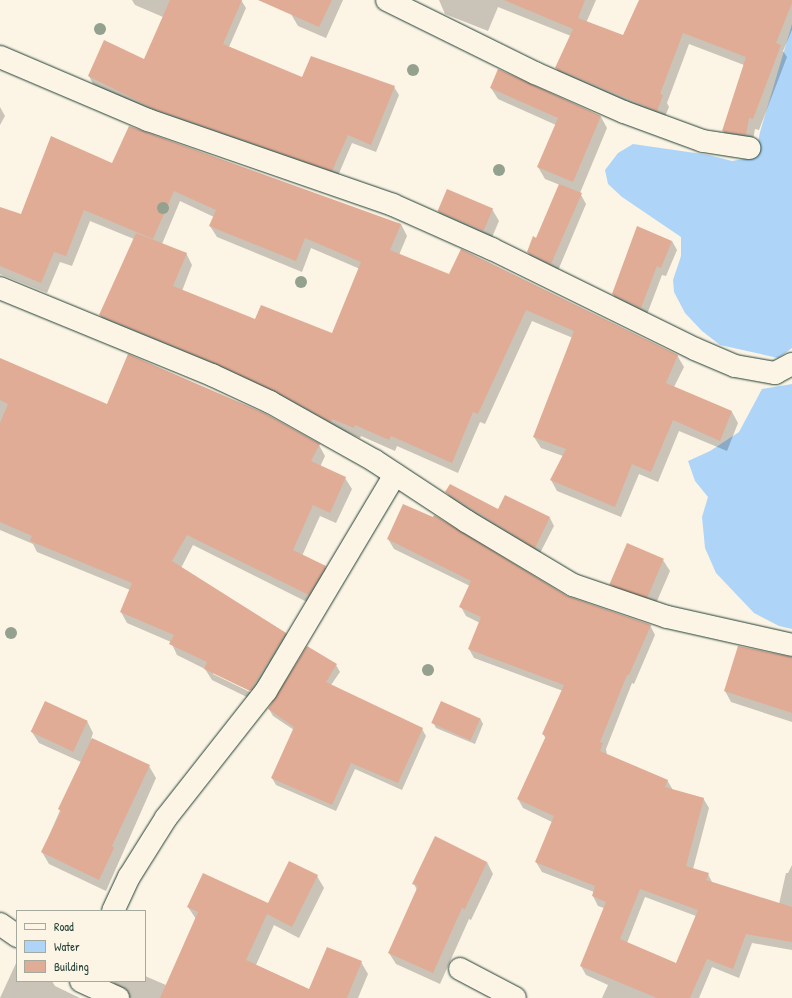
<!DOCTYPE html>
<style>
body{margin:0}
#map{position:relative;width:792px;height:998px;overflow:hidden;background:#fcf5e5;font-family:"Patrick Hand",sans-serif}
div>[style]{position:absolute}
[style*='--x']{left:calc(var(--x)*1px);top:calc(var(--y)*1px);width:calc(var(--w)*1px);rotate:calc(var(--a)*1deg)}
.water>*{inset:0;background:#aed5f8}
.shadow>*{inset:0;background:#0003}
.building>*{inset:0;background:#e1ac95;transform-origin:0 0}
.roads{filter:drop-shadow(0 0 1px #1f3d34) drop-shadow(0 0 1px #1f3d34)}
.street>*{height:22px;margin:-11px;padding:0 11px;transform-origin:11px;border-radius:11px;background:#fcf5e5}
.trees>*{width:12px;height:12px;margin:-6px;border-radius:50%;background:#94a18f}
span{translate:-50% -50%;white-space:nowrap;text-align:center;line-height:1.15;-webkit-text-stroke:3px #fcf5e5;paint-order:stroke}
.legend{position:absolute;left:16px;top:910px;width:130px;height:72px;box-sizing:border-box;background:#fcf5e5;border:1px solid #a4ab9e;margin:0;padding:5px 7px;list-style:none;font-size:12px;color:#1f3d34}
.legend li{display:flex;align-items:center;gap:8px;height:20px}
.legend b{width:20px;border:1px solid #a4ab9e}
</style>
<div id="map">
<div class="water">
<i style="clip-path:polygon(792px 24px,792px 348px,778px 358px,720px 345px,702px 331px,685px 313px,674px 292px,673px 280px,681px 256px,681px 237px,622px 197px,608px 184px,605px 170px,618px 153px,633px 144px,709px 155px,732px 161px,755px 157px,760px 132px)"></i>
<i style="clip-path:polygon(792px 384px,792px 629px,779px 626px,754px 613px,716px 573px,705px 548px,702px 517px,708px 497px,695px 481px,688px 461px,710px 451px,739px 432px,762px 389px)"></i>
</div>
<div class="shadow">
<i style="clip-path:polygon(132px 0,241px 0,246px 8px,229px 47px,303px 79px,394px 87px,399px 95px,376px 152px,352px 143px,337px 178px,158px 116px,93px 84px,89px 76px,145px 61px,163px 17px,135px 5px)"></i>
<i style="clip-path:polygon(297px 0,343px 0,326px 38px,298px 26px,291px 14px)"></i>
<i style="clip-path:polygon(439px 0,596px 0,586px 23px,623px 37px,648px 0,792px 0,792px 30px,783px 51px,787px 57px,759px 130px,755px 129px,752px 146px,729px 142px,723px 131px,744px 65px,689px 44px,667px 103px,669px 107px,663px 121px,563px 79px,556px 68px,571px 36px,498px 7px,488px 31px,445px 14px)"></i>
<i style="clip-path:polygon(491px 88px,601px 117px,607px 128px,580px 193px,586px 204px,557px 273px,533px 262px,528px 252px,537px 239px,560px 185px,545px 179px,538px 167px,556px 125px,498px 99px)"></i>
<i style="clip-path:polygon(0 107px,5px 116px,0 125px)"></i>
<i style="clip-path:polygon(evenodd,113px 165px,401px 224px,407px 236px,399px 255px,450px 276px,461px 250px,486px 261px,677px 355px,684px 367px,674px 387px,732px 412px,738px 423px,727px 451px,679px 431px,658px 482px,639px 474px,621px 517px,557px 491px,551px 480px,563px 456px,541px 448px,534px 437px,573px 338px,532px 321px,485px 424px,480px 422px,458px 473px,397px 446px,395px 451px,361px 436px,360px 438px,107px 326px,100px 315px,134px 239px,90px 221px,72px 266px,60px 262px,47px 293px,0 274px,0 208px,22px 215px,113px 165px,180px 201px,214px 217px,210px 226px,217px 237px,302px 272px,311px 248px,360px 269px,333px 335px,256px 320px,182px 291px,192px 265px,186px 253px,162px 244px,180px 201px)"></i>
<i style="clip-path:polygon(492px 209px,499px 221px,490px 242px,445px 222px,438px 211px)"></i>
<i style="clip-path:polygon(672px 241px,677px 250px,666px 276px,662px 275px,646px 317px,618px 303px,613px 294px)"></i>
<i style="clip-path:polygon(evenodd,0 359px,107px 405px,319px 445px,325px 456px,320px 467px,345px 478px,352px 489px,336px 523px,320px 516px,302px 556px,325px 567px,332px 578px,315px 606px,193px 545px,181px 568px,286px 633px,292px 645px,257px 702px,212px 680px,205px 669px,177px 655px,171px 642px,127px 623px,121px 612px,130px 590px,37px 552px,33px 544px,0 530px,0 359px,213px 672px,255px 692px,254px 694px,213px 674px,213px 672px)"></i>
<i style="clip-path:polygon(447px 492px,499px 511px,505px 496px,550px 518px,554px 526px,539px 555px,451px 500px)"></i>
<i style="clip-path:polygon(evenodd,388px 539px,650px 625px,655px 635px,634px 684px,632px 683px,606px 749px,607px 755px,667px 780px,673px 790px,703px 798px,709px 808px,693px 869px,708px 874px,713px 884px,779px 904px,786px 873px,788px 873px,792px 865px,792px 950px,752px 943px,739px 978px,712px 967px,699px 998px,602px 998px,608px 985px,586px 975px,581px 966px,604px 908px,598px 906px,593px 896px,594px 892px,542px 872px,536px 862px,552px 822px,523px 808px,518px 799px,546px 739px,543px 734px,563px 691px,474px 658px,469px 649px,480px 623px,466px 616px,461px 607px,470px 586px,394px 549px,388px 539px,645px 897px,696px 916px,677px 965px,627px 943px,645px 897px)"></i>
<i style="clip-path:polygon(663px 560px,670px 571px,654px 608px,618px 596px,612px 584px)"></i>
<i style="clip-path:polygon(792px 658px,792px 722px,731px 702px,725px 691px)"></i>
<i style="clip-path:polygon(336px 665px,340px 672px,331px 685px,422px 729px,426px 736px,402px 790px,355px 769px,336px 811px,276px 785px,272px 778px,294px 730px,273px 716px,269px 709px)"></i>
<i style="clip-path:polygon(480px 718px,483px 724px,475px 744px,436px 728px,433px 722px)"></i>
<i style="clip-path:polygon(87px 721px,93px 733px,91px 739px,149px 766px,156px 778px,106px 891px,49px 864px,42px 852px,81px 762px,39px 743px,32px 732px)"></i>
<i style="clip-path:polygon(487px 862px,493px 874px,471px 920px,469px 919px,440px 984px,396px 964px,389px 953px,417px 890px,414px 884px)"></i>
<i style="clip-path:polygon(317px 876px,324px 888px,299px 938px,274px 925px,256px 965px,310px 990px,361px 962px,368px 974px,358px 998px,128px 998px,120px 993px,113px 981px,145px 981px,145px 976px,166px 985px,196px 919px,188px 907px,268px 905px)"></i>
<i style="clip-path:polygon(17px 961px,17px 981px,52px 981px,55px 986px,80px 998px,0 998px)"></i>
</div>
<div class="building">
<i style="clip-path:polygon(170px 0,242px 0,223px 44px,302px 77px,311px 56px,395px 86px,371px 145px,348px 135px,332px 171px,152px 108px,88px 76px,104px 40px,144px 59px)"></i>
<i style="clip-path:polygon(258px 0,332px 0,319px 27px)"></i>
<i style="clip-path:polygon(504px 0,585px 0,578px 18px,623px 35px,639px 0,792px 0,792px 3px,776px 43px,781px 45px,753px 119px,749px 118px,746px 135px,722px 131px,746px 57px,683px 33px,660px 94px,663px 95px,657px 111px,555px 68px,573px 29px)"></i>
<i style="clip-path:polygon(498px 69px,601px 116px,573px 182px,537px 167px,558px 118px,490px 88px)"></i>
<i style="clip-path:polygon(129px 126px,401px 224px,390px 250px,449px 274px,461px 249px,678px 355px,666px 383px,732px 411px,720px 441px,673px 420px,651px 472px,632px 464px,615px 507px,550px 480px,566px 449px,533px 437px,574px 331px,526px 310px,478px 414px,473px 412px,452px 463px,391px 436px,389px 440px,355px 425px,354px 428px,332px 419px,331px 422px,275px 391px,217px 364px,99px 315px,136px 233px,187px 253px,173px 286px,255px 319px,261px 305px,332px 333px,361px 262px,305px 238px,296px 261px,209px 226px,216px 210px,174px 191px,153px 239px,84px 210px,66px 256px,54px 252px,41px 283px,0 266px,0 207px,21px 214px,51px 136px,112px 163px)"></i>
<i style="clip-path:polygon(559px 184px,582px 193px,551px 264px,527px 252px,533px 236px,536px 238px)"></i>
<i style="left:447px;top:189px;width:50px;height:24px;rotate:23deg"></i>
<i style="clip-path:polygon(637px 226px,672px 241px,661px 268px,657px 266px,641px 308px,612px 294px)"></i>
<i style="clip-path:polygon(128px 354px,264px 413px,320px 444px,311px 461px,346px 477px,330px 513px,313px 505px,293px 550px,326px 566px,309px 595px,187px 535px,172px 561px,286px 633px,250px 691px,204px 669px,207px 662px,169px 644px,174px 635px,120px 612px,132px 583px,30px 541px,32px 536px,0 522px,0 423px,8px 404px,0 400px,0 358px,107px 404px)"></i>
<i style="clip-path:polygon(450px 484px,498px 509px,505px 495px,550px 517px,535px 548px,445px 492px)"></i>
<i style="clip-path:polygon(evenodd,403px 504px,433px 517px,434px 515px,567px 596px,651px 625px,629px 675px,627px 675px,600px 742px,603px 743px,600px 751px,668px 780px,665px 787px,704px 798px,686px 866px,709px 873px,706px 880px,792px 907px,792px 942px,746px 934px,733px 969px,707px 959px,690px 998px,657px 998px,580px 966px,606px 902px,592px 896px,595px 886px,535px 862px,554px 816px,517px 799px,546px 736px,542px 734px,564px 685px,468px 649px,481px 617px,459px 607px,471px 581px,387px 539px,403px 504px,640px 889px,698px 910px,676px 963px,620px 939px,640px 889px)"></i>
<i style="left:627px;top:543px;width:40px;height:45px;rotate:23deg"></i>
<i style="clip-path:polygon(307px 646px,337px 664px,326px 682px,423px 728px,398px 783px,351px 763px,332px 805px,271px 778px,294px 727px,268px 709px)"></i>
<i style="clip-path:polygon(738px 646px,792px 657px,792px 713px,724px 691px)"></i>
<i style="left:45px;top:701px;width:47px;height:34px;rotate:25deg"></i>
<i style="left:441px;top:701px;width:43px;height:24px;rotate:24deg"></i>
<i style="clip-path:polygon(92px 738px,150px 765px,112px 846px,114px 848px,99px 880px,41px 852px,61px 811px,58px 809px)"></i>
<i style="clip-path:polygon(435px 836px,487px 862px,465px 909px,462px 908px,433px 973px,388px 953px,418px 886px,412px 884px)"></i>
<i style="clip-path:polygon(289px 861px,318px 875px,292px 927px,267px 914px,246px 960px,309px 989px,327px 947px,362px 961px,347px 998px,160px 998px,198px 912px,187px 907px,203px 873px,268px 903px)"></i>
</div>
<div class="roads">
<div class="street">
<i style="--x:387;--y:0;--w:165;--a:26.3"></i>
<i style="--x:535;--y:73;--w:97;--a:23.7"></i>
<i style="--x:624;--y:112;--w:84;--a:20.2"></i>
<i style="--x:703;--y:141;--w:47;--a:8.7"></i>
<i style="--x:0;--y:57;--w:161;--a:23.1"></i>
<i style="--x:148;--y:120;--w:259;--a:19.1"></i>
<i style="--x:393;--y:205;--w:108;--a:24"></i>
<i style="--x:492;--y:249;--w:226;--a:26.2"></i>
<i style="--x:695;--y:349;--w:43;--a:23"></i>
<i style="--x:735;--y:366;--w:41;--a:9.9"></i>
<i style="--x:775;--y:373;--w:19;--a:-28"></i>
<i style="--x:0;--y:288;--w:229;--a:22.3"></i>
<i style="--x:212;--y:375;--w:64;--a:25"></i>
<i style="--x:270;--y:402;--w:120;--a:29.3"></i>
<i style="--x:375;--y:461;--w:109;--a:33.4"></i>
<i style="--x:466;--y:521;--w:125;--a:30.9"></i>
<i style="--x:573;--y:585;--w:99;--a:18.8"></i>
<i style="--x:667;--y:617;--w:128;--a:12.6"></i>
<i style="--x:113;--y:911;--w:38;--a:-65"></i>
<i style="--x:129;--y:877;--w:70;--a:-57.9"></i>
<i style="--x:166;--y:818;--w:162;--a:-51.8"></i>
<i style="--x:266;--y:691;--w:252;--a:-59.2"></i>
<i style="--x:0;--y:924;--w:21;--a:35"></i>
<i style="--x:460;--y:969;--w:62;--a:27.8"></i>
<i style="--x:81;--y:981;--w:41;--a:24.7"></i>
</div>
</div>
<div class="trees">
<i style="left:100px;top:29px"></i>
<i style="left:413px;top:70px"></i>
<i style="left:499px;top:170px"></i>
<i style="left:163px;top:208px"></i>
<i style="left:301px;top:282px"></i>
<i style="left:11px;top:633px"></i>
<i style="left:428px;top:670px"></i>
</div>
<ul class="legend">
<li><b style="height:5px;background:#fcf5e5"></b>Road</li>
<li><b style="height:11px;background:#aed5f8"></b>Water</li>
<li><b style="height:11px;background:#e1ac95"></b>Building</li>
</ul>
</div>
